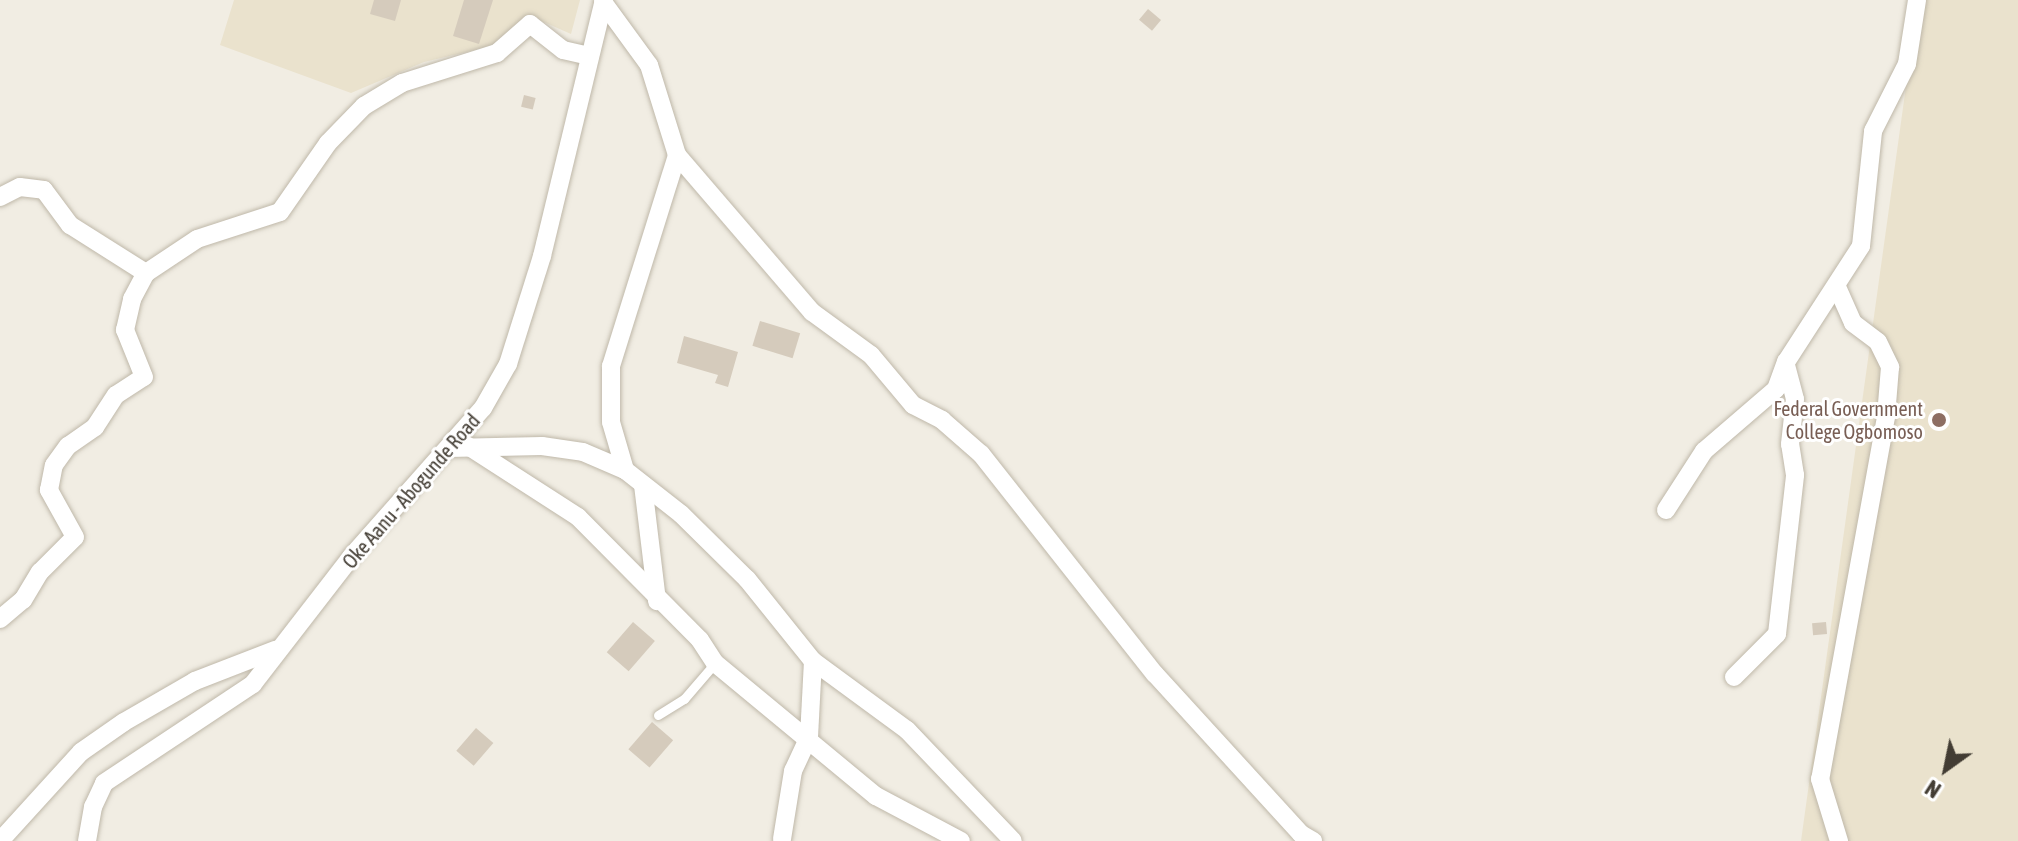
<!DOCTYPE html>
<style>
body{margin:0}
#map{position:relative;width:2018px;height:841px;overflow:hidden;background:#f1ede3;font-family:"Asap Condensed",sans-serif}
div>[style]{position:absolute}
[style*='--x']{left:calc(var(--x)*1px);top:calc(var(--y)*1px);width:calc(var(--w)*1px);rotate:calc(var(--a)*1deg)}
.education>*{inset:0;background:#eae2cd}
.building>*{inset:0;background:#d5cbbc;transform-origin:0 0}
.roads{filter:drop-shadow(0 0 2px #bfb8a9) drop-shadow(0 0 2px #bfb8a9)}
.lane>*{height:9px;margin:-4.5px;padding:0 4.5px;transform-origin:4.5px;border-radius:4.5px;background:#fff}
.street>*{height:18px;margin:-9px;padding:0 9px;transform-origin:9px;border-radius:9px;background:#fff}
.dots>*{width:22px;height:22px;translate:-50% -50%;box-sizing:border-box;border:4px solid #fff;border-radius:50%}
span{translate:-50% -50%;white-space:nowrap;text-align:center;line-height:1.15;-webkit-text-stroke:6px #fff;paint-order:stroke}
.education-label{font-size:20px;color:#785e54}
.right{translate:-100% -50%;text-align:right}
.street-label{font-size:20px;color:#433d34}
.north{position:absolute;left:1906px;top:729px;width:80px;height:80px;-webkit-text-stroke:6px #fff;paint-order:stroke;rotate:213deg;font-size:22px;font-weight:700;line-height:32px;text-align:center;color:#433d34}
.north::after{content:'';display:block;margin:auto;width:28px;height:36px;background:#433d34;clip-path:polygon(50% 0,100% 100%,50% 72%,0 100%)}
</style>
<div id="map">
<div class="education">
<i style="clip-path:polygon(234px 0,580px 0,571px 34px,530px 16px,492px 46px,424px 62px,351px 93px,220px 45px)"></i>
<i style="clip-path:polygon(1918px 0,2018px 0,2018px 841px,1801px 841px)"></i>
</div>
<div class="building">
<i style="clip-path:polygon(374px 0,401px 0,395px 21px,370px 14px)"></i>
<i style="clip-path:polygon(464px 0,493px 0,479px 44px,453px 36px)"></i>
<i style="left:1148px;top:9px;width:17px;height:14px;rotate:40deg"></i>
<i style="left:524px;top:95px;width:12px;height:12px;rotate:14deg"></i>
<i style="left:760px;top:321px;width:42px;height:26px;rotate:17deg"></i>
<i style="clip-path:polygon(684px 336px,738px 352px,728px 387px,715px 383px,718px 375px,677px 363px)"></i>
<i style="left:633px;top:622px;width:29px;height:40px;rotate:41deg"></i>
<i style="left:1826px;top:622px;width:12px;height:14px;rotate:85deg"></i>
<i style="left:652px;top:722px;width:28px;height:36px;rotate:41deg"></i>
<i style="left:476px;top:728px;width:23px;height:30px;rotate:41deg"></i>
</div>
<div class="roads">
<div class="lane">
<i style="--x:658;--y:715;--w:31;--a:-32"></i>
<i style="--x:684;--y:699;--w:48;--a:-49.3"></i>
</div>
<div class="street">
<i style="--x:603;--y:2;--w:78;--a:53.9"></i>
<i style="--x:649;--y:65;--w:94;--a:72.7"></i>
<i style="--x:677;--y:155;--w:207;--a:49.3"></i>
<i style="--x:812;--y:312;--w:73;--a:36.1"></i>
<i style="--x:871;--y:355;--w:65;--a:50"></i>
<i style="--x:913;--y:405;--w:33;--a:27"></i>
<i style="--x:942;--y:420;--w:52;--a:41.1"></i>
<i style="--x:981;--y:454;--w:280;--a:51.7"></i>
<i style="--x:1155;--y:674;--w:217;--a:47.6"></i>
<i style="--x:1301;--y:834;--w:14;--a:30"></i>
<i style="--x:0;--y:197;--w:22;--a:-27"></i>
<i style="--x:20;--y:187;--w:24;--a:7"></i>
<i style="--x:44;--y:190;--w:44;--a:53.4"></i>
<i style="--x:70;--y:225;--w:90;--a:32.3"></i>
<i style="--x:146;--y:273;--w:61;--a:-33.7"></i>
<i style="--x:197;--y:239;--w:87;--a:-18"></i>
<i style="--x:280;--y:212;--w:84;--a:-55.2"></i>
<i style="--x:328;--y:143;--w:52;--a:-45.8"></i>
<i style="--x:364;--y:106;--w:44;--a:-31.2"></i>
<i style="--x:402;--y:83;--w:100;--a:-17.5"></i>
<i style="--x:497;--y:53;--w:44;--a:-41.3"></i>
<i style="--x:530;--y:24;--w:42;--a:38.2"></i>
<i style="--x:563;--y:50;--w:27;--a:13"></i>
<i style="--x:1837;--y:287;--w:39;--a:66"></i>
<i style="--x:1853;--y:323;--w:31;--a:37"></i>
<i style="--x:1878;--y:342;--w:28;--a:64"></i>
<i style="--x:1890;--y:367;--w:50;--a:94.6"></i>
<i style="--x:1886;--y:417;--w:368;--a:100.3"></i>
<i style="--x:1820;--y:779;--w:65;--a:73"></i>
<i style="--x:468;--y:446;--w:131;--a:32.8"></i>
<i style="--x:578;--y:517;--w:173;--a:45.2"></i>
<i style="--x:700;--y:640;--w:27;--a:57"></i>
<i style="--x:715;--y:663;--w:209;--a:39.6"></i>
<i style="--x:876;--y:796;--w:96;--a:27.9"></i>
<i style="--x:449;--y:448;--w:93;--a:-1.2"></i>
<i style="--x:542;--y:446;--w:41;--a:8.3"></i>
<i style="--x:583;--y:452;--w:46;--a:23.2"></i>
<i style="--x:625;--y:470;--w:71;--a:38.2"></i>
<i style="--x:681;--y:514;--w:93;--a:44.6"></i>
<i style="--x:747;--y:579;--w:105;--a:51.2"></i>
<i style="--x:813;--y:661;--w:117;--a:36.3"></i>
<i style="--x:907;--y:730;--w:153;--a:46.3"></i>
<i style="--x:625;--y:470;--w:50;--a:-106.3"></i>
<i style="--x:611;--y:422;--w:56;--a:-90"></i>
<i style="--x:611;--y:366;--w:221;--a:-72.6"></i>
<i style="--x:643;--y:485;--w:117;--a:83.1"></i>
<i style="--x:1666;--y:510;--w:70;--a:-57.2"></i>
<i style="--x:1704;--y:451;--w:95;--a:-40.7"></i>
<i style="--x:1776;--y:389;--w:29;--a:-70"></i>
<i style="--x:1786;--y:362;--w:138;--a:-57.1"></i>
<i style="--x:1861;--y:246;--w:116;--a:-84"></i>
<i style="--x:1873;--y:131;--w:75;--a:-63.1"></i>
<i style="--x:1907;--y:64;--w:65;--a:-81.1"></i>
<i style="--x:0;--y:619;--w:30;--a:-40"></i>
<i style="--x:23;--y:600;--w:33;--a:-59"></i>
<i style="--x:40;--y:572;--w:49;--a:-45"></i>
<i style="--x:75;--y:537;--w:54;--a:-119"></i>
<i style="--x:49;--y:490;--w:25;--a:-79"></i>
<i style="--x:54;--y:465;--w:24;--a:-54"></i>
<i style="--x:68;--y:446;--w:33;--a:-35"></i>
<i style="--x:95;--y:427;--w:38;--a:-57"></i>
<i style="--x:116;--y:395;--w:33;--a:-33"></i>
<i style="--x:144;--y:377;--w:51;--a:-112"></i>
<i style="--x:125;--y:330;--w:32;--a:-77"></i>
<i style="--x:132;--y:299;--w:30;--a:-62"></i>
<i style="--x:1734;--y:677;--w:61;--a:-45"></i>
<i style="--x:1777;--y:634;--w:160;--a:-83.5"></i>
<i style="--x:1795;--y:475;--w:31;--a:-99"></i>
<i style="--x:1790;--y:444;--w:45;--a:-83.7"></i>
<i style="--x:1795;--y:399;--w:35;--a:-105"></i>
<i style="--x:782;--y:839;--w:69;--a:-80.8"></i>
<i style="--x:793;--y:771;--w:38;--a:-65"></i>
<i style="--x:809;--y:737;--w:76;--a:-87"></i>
<i style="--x:0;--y:841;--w:120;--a:-47.7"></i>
<i style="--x:81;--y:752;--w:52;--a:-34.9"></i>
<i style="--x:124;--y:722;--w:82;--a:-30"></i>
<i style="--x:195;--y:681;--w:86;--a:-21.2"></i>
<i style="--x:87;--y:841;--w:35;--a:-80"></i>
<i style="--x:93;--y:807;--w:26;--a:-65"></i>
<i style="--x:104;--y:783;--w:179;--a:-33.6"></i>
<i style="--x:253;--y:684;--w:160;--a:-52.3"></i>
<i style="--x:351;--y:557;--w:199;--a:-48.5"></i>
<i style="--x:483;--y:408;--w:51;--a:-60.4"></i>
<i style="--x:508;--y:364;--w:113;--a:-72.5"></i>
<i style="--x:542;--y:256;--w:263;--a:-76.4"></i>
</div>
</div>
<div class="dots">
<i style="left:1939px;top:420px;background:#8d6e63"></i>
</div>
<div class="education-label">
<span class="right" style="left:1923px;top:420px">Federal Government<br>College Ogbomoso</span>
</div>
<div class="street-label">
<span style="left:411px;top:491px;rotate:-49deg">Oke Aanu - Abogunde Road</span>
</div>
<div class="north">N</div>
</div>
